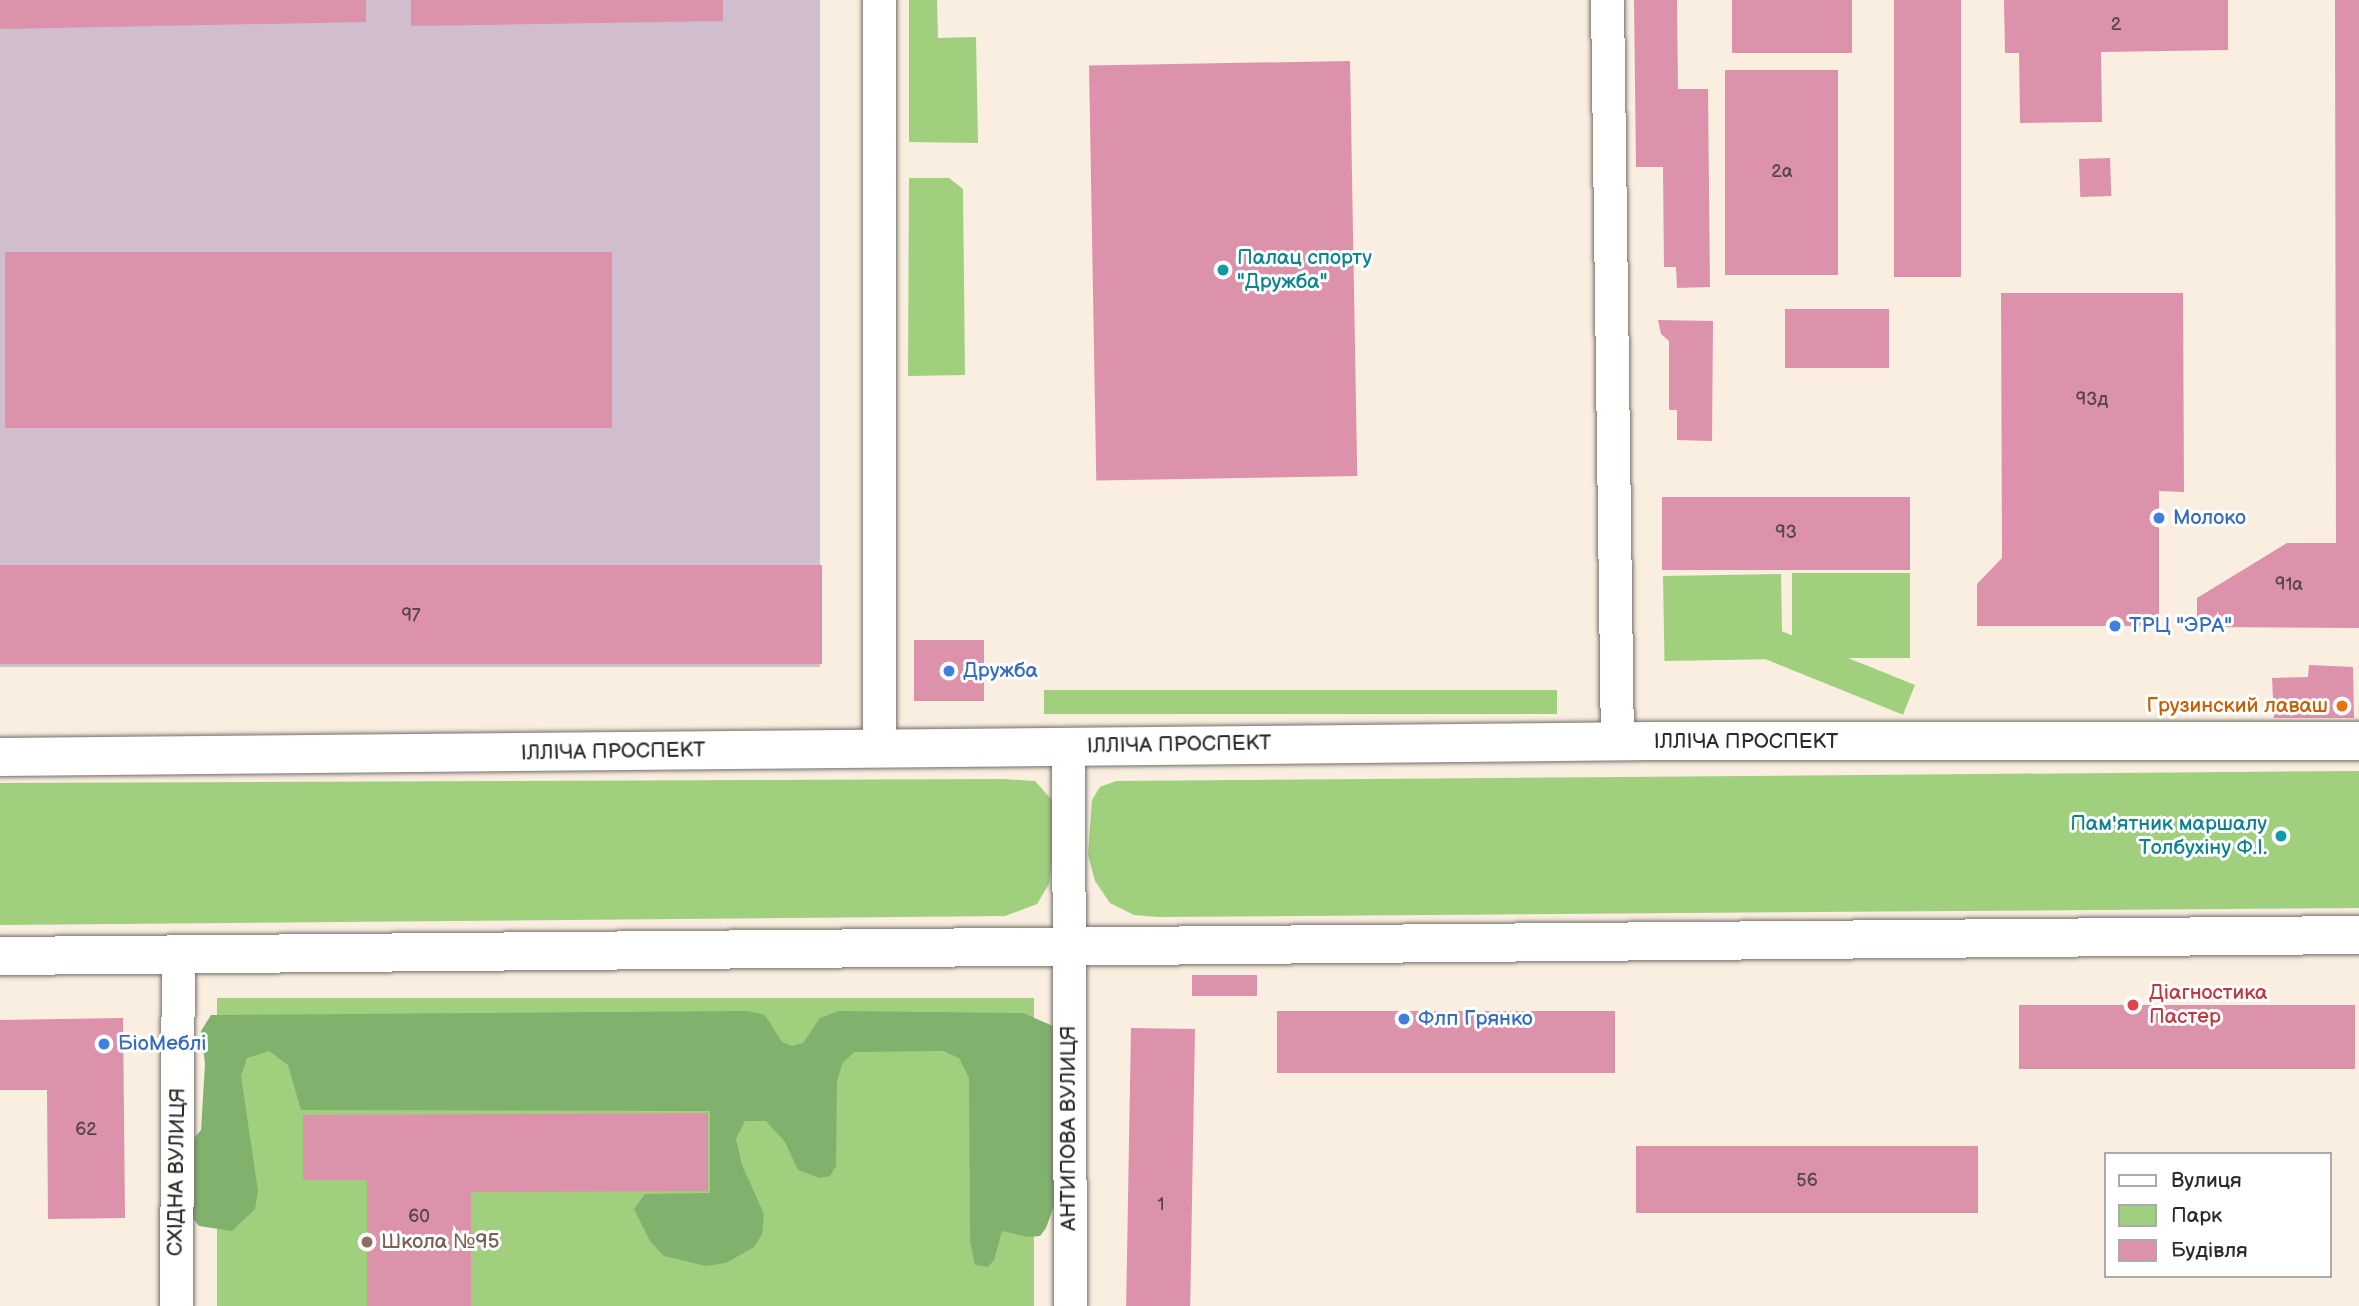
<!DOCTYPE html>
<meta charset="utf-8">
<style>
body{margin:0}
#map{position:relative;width:2359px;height:1306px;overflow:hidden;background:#faeee0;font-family:"Balsamiq Sans",sans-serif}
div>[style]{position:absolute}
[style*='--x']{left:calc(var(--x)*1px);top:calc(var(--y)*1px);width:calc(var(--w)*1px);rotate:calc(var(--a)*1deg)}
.industrial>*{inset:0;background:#d0bdcd;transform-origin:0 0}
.green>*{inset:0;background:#a0cf7e;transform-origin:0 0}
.forest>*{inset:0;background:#80b26d}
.building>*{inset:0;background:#dc92aa;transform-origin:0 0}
.roads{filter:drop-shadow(0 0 2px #736f6a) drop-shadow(0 0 2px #736f6a)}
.minor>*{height:33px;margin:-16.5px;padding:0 16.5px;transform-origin:16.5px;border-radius:16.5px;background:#fff}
.major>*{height:38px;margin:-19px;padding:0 19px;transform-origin:19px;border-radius:19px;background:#fff}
.dots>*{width:19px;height:19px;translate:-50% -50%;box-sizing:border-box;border:4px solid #fff;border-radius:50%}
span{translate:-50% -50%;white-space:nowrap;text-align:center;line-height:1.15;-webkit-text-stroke:6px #fff;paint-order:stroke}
.number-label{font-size:18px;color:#57454b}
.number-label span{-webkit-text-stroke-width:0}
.culture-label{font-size:21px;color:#0d838f}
.left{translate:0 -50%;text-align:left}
.right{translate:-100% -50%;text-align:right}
.shop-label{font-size:21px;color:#366cbe}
.food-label{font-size:21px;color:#c56008}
.street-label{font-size:21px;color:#2b2b2b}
.health-label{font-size:21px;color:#be3a42}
.education-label{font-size:21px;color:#785e54}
.legend{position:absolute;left:2104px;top:1152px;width:228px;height:126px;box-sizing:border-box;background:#fff;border:2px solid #aaa;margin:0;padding:9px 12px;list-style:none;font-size:21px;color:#2b2b2b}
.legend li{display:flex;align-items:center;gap:14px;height:35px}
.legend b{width:35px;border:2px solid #aaa}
</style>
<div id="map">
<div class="industrial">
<i style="left:0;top:0;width:820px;height:667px"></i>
</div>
<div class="green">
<i style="clip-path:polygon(909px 0,937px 0,938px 38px,976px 37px,978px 143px,909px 142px)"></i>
<i style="clip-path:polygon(909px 178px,949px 178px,963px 189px,965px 375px,908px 376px)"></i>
<i style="left:1910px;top:573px;width:85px;height:118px;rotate:90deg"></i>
<i style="left:1781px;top:574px;width:85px;height:118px;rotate:89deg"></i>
<i style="left:1915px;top:685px;width:32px;height:249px;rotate:112deg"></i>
<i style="left:1557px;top:690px;width:24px;height:513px;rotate:90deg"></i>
<i style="clip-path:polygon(2359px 771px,2359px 908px,1157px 917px,1134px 915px,1110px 903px,1095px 881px,1088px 855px,1092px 800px,1100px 787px,1116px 781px)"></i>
<i style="clip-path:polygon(1003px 779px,1035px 781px,1052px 800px,1053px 856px,1049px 884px,1037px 904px,1005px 916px,0 925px,0 783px)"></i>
<i style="left:217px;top:998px;width:817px;height:308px"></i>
</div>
<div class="forest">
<i style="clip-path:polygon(748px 1011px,765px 1015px,782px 1042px,792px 1046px,803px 1043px,820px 1018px,839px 1011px,1023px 1013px,1053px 1026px,1055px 1203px,1046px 1228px,1040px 1236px,1028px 1237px,1002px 1231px,994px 1260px,988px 1267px,975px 1265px,970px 1241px,969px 1078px,959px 1058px,943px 1051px,854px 1052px,842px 1064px,837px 1082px,836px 1166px,830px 1176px,820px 1178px,798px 1170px,785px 1142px,766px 1121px,745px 1121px,736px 1139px,742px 1165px,764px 1214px,762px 1234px,754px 1247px,726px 1263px,706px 1266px,664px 1256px,650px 1241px,634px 1209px,645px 1194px,710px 1193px,710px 1111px,301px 1110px,288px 1065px,269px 1051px,247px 1058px,241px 1076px,258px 1191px,255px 1209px,232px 1231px,199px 1226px,188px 1212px,190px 1143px,201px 1130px,205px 1064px,201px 1031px,211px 1015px)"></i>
</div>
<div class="building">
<i style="clip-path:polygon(0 0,366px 0,366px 22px,0 29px)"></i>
<i style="clip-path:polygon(411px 0,723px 0,723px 21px,411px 26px)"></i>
<i style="clip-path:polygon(1634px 0,1677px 0,1678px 89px,1708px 89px,1710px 287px,1677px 288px,1676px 267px,1664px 267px,1663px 167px,1636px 167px)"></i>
<i style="left:1732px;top:0;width:120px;height:53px"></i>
<i style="left:1894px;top:0;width:67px;height:277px"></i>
<i style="clip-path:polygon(2004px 0,2228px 0,2228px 50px,2101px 52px,2102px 122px,2020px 123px,2019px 53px,2005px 53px)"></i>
<i style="clip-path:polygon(2335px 0,2359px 0,2359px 628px,2197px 627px,2197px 598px,2287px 543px,2336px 543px)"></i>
<i style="left:1350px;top:61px;width:415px;height:261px;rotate:89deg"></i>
<i style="left:1725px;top:70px;width:113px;height:205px"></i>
<i style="left:2110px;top:158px;width:38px;height:31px;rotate:88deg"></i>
<i style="left:612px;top:252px;width:176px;height:607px;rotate:90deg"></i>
<i style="clip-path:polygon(2001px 293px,2183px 293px,2184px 492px,2159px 491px,2159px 626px,1977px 626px,1977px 584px,2002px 558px)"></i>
<i style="left:1785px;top:309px;width:104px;height:59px"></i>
<i style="clip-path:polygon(1658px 320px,1713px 321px,1712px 441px,1677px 440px,1677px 410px,1669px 410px,1669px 341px,1661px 334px)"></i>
<i style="left:1662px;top:497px;width:248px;height:73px"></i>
<i style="left:822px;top:565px;width:99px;height:822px;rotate:90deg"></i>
<i style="left:914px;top:640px;width:70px;height:61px"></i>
<i style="clip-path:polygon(2309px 665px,2353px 667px,2354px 718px,2274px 718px,2272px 678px,2308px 677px)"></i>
<i style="left:1192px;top:975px;width:65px;height:21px"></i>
<i style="left:2019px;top:1005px;width:336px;height:64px"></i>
<i style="left:1615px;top:1011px;width:62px;height:338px;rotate:90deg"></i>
<i style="clip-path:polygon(123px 1018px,125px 1218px,48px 1219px,47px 1090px,0 1090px,0 1020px)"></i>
<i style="left:1131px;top:1028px;width:64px;height:278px;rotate:1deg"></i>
<i style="clip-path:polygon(708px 1113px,708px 1191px,471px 1192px,471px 1306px,367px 1306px,367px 1180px,303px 1180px,303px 1115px)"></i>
<i style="left:1636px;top:1146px;width:342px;height:67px"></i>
</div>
<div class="roads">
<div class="minor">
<i style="--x:879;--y:0;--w:750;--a:90"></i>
<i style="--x:1607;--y:0;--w:741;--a:89.23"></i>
<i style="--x:1068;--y:746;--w:560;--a:89.8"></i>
<i style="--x:176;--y:1306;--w:351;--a:-89.7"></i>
</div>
<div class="major">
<i style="--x:0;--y:757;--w:1654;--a:-0.55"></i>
<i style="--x:1654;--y:741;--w:705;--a:0"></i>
<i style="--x:0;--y:956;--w:2359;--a:-0.51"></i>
</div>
</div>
<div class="dots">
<i style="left:1223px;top:270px;background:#0f9aa8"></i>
<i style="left:2159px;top:518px;background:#3f7fe0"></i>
<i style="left:2115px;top:626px;background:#3f7fe0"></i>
<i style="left:949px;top:671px;background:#3f7fe0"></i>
<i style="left:2342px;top:706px;background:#e8710a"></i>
<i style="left:2281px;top:836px;background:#0f9aa8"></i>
<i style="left:2133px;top:1005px;background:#e0444e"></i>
<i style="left:1404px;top:1019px;background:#3f7fe0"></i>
<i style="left:104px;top:1044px;background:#3f7fe0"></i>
<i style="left:367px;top:1242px;background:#8d6e63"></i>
</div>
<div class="number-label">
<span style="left:2116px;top:25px">2</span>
<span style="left:1782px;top:172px">2а</span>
<span style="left:2092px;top:400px">93д</span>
<span style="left:1786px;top:533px">93</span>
<span style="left:2289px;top:585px">91а</span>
<span style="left:411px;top:616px">97</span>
<span style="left:86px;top:1130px">62</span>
<span style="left:1807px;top:1181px">56</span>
<span style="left:1161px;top:1205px">1</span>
<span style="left:419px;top:1217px">60</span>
</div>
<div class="culture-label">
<span class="left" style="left:1237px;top:270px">Палац спорту<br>"Дружба"</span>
<span class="right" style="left:2267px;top:836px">Пам'ятник маршалу<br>Толбухіну Ф.І.</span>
</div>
<div class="shop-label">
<span class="left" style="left:2173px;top:518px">Молоко</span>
<span class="left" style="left:2129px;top:626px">ТРЦ "ЭРА"</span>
<span class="left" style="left:963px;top:671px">Дружба</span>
<span class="left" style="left:1418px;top:1019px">Флп Грянко</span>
<span class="left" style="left:118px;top:1044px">БіоМеблі</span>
</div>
<div class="food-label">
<span class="right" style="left:2328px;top:706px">Грузинский лаваш</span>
</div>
<div class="street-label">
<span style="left:1746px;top:742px">ІЛЛІЧА ПРОСПЕКТ</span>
<span style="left:1179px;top:745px;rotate:-1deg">ІЛЛІЧА ПРОСПЕКТ</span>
<span style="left:613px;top:752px;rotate:-1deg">ІЛЛІЧА ПРОСПЕКТ</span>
<span style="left:1069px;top:1128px;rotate:-90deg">АНТИПОВА ВУЛИЦЯ</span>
<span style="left:177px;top:1172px;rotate:-89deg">СХІДНА ВУЛИЦЯ</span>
</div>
<div class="health-label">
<span class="left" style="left:2149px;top:1005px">Діагностика<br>Пастер</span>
</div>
<div class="education-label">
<span class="left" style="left:381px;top:1242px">Школа №95</span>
</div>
<ul class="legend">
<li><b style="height:9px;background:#fff"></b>Вулиця</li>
<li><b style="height:19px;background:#a0cf7e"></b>Парк</li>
<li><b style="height:19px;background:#dc92aa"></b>Будівля</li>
</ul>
</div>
